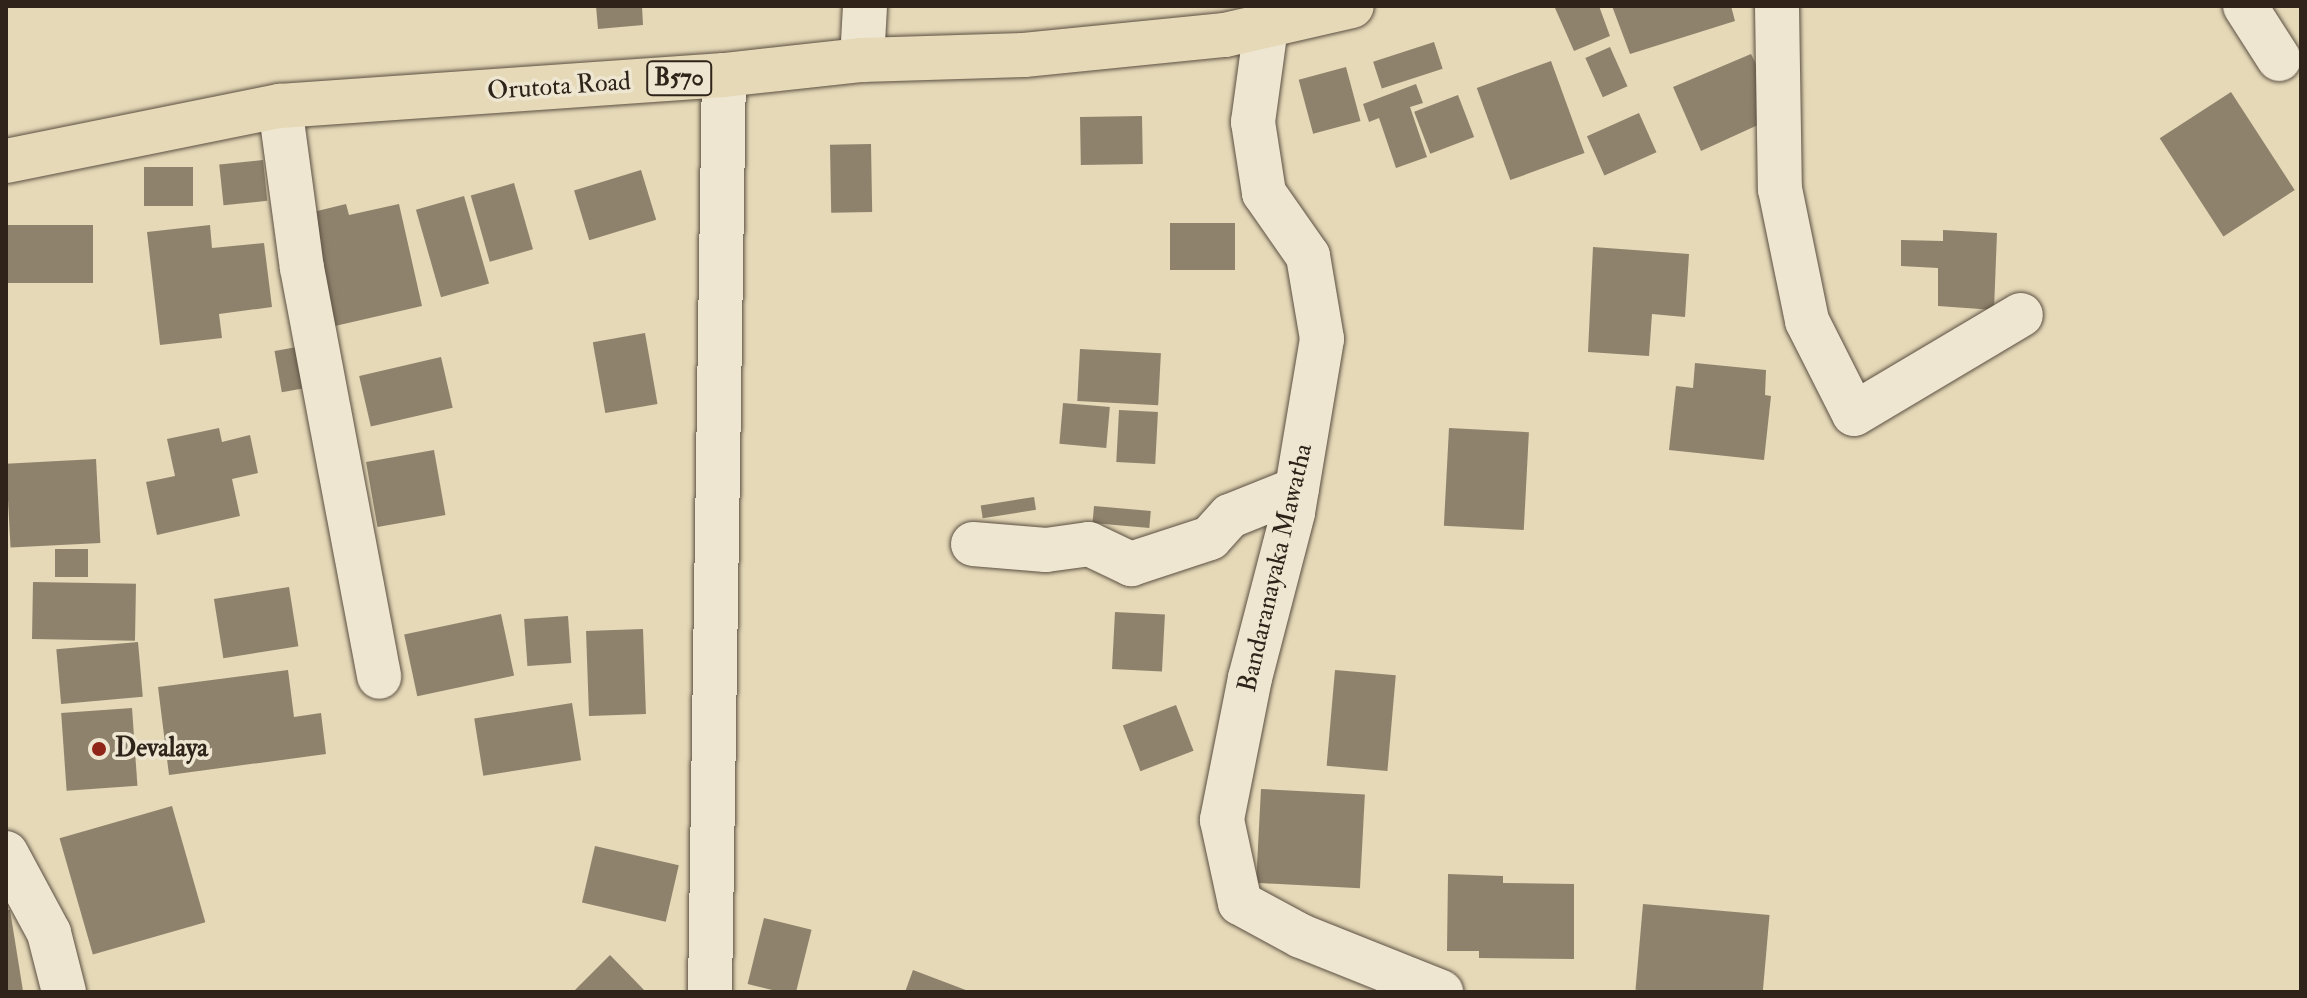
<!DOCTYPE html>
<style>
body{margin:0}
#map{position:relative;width:2307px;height:998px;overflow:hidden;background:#e5d9b8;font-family:"IM FELL Double Pica",serif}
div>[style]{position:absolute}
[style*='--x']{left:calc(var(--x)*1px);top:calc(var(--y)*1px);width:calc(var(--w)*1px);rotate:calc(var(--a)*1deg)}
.building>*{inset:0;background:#8e826c;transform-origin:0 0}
.roads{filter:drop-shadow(0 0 2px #5c5042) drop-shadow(0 0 2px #5c5042)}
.minor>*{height:44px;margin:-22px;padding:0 22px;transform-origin:22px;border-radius:22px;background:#eee6d1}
.major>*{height:44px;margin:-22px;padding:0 22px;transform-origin:22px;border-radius:22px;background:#e5d9b8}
.dots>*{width:22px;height:22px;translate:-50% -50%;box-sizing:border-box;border:4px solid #eee6d1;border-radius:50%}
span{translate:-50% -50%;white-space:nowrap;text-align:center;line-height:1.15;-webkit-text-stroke:7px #eee6d1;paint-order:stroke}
.shield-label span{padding:2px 6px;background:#eee6d1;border:2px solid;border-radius:6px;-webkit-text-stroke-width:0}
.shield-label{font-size:24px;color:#2f231a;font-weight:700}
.street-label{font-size:26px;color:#2f231a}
.poi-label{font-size:26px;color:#2f231a;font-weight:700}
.left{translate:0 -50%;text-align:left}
.frame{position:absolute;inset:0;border:8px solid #2f231a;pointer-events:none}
</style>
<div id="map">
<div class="building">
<i style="clip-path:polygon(596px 6px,642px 6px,643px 25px,598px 29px)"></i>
<i style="clip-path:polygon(1599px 6px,1610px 36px,1574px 51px,1555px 8px)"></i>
<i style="clip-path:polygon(1612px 6px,1731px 6px,1735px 21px,1630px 54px)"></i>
<i style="left:1434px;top:42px;width:28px;height:64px;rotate:72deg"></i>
<i style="left:1610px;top:47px;width:43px;height:27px;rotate:66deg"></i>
<i style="clip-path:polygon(1751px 54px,1773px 98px,1771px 119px,1701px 151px,1673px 87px)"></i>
<i style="left:1551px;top:61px;width:98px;height:79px;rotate:70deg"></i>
<i style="left:1346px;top:67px;width:56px;height:49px;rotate:75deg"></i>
<i style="clip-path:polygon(1416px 84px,1423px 103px,1410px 107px,1427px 157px,1396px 168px,1379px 118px,1369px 122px,1363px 104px)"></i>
<i style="left:2231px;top:92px;width:117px;height:85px;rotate:57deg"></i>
<i style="left:1458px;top:95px;width:45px;height:47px;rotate:69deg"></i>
<i style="left:1639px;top:113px;width:43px;height:57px;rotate:66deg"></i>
<i style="left:1142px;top:116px;width:48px;height:62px;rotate:89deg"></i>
<i style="left:871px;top:144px;width:68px;height:41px;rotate:89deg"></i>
<i style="left:263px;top:160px;width:41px;height:44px;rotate:84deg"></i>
<i style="left:144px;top:167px;width:49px;height:39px"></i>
<i style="left:641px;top:170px;width:52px;height:70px;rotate:73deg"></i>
<i style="left:514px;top:183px;width:69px;height:45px;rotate:74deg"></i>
<i style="left:464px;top:196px;width:91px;height:50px;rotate:74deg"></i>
<i style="clip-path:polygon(346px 204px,349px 215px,399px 204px,422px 306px,335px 326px,309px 213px)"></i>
<i style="left:1235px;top:223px;width:47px;height:65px;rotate:90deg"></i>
<i style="left:6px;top:225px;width:87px;height:58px"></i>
<i style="clip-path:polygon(210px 225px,212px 248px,264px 243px,272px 307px,219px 314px,222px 338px,160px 345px,147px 232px)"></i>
<i style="clip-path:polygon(1943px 230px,1997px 233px,1994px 310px,1938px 306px,1938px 268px,1901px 266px,1901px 240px,1943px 241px)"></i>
<i style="clip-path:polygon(1593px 247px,1689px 254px,1685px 317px,1652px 314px,1649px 356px,1588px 352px)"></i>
<i style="left:645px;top:333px;width:72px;height:53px;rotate:80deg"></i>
<i style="left:308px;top:345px;width:42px;height:34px;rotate:80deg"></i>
<i style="left:1080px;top:349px;width:81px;height:52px;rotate:3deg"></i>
<i style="left:441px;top:357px;width:52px;height:84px;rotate:77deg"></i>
<i style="clip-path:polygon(1695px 363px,1766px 370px,1765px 395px,1771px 396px,1764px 460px,1669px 450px,1676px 386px,1693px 388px)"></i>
<i style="left:1063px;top:403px;width:47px;height:41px;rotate:5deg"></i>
<i style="left:1119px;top:410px;width:39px;height:52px;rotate:3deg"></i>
<i style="clip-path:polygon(219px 428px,222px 442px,250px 435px,258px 473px,232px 479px,240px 516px,157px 535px,146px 482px,175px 476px,167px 439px)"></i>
<i style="left:1449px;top:428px;width:80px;height:98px;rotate:3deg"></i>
<i style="left:434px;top:450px;width:66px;height:69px;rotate:80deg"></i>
<i style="left:96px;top:459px;width:84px;height:90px;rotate:87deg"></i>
<i style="left:1034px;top:497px;width:13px;height:54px;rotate:81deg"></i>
<i style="left:1094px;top:506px;width:57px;height:17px;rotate:5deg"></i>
<i style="left:55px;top:549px;width:33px;height:28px"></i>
<i style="left:33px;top:582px;width:103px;height:57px;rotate:1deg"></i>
<i style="left:289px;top:587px;width:60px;height:76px;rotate:81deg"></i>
<i style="left:1115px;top:612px;width:50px;height:57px;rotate:3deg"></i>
<i style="left:501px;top:614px;width:63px;height:99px;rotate:78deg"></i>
<i style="left:568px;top:616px;width:47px;height:44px;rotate:86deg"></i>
<i style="left:643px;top:629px;width:85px;height:57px;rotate:88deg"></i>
<i style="left:138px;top:642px;width:55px;height:82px;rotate:85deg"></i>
<i style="clip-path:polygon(288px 670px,294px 717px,321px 713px,326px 754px,169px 775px,158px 687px)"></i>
<i style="left:1335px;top:670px;width:61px;height:96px;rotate:5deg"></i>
<i style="left:572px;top:703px;width:58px;height:99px;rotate:81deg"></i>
<i style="left:1176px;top:705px;width:49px;height:57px;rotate:69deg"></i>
<i style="left:132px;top:708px;width:78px;height:71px;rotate:86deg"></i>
<i style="left:1261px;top:789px;width:104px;height:94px;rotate:3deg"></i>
<i style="left:172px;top:806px;width:121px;height:117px;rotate:74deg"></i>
<i style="left:595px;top:846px;width:86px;height:58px;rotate:13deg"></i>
<i style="clip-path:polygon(1448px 874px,1503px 876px,1503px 883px,1574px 884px,1574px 959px,1479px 958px,1479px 951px,1447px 951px)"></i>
<i style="left:1643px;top:904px;width:127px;height:86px;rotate:5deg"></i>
<i style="clip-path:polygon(6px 910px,10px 910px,23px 991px,6px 992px)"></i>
<i style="left:764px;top:918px;width:49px;height:68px;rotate:14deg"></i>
<i style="clip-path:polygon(610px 955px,646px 992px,573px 992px)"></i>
<i style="clip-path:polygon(913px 970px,971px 992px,905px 992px)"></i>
</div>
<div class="roads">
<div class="minor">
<i style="--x:1777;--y:6;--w:183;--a:89.1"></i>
<i style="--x:1780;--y:189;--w:135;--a:78.4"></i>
<i style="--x:1807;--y:321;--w:104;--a:63.2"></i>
<i style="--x:1854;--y:414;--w:194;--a:-30.7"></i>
<i style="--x:2245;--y:6;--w:63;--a:57.3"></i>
<i style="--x:1266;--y:27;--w:96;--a:97.8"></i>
<i style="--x:1253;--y:122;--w:72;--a:81.2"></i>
<i style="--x:1264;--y:193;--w:77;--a:55.1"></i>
<i style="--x:1308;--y:256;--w:84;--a:80.4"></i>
<i style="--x:1322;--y:339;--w:176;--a:99.5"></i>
<i style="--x:1293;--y:513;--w:171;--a:104.6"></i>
<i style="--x:1250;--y:678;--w:145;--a:101.2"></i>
<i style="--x:1222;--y:820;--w:85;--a:77.8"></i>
<i style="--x:1240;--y:903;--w:69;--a:28.4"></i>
<i style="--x:1301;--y:936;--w:151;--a:21.8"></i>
<i style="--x:862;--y:60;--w:54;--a:-86.8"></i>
<i style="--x:280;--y:106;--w:163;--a:82.3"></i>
<i style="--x:302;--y:268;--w:416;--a:79.3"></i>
<i style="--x:973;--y:544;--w:73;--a:4.7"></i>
<i style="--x:1046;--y:550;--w:43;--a:-7.9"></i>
<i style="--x:1089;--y:544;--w:47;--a:25.5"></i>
<i style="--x:1131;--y:564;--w:83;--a:-18.2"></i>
<i style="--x:1210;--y:538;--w:30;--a:-48"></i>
<i style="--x:1230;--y:516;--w:72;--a:-21.9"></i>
<i style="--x:6;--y:853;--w:91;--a:61.7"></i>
<i style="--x:49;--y:933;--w:61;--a:75.7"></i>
<i style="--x:710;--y:992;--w:917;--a:-89.13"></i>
</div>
<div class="major">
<i style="--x:6;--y:161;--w:279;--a:-11.4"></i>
<i style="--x:280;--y:106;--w:445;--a:-4"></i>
<i style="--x:724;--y:75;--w:139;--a:-6.2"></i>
<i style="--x:862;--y:60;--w:162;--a:-1.8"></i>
<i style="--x:1024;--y:55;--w:202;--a:-5.7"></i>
<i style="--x:1225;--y:35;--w:130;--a:-12.9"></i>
</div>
</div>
<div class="dots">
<i style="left:99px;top:749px;background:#8f2418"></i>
</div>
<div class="shield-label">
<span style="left:679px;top:78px">B570</span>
</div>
<div class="street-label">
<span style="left:559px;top:87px;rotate:-4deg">Orutota Road</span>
<span style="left:1276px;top:568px;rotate:-77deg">Bandaranayaka Mawatha</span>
</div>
<div class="poi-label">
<span class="left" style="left:115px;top:749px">Devalaya</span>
</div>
<div class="frame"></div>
</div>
